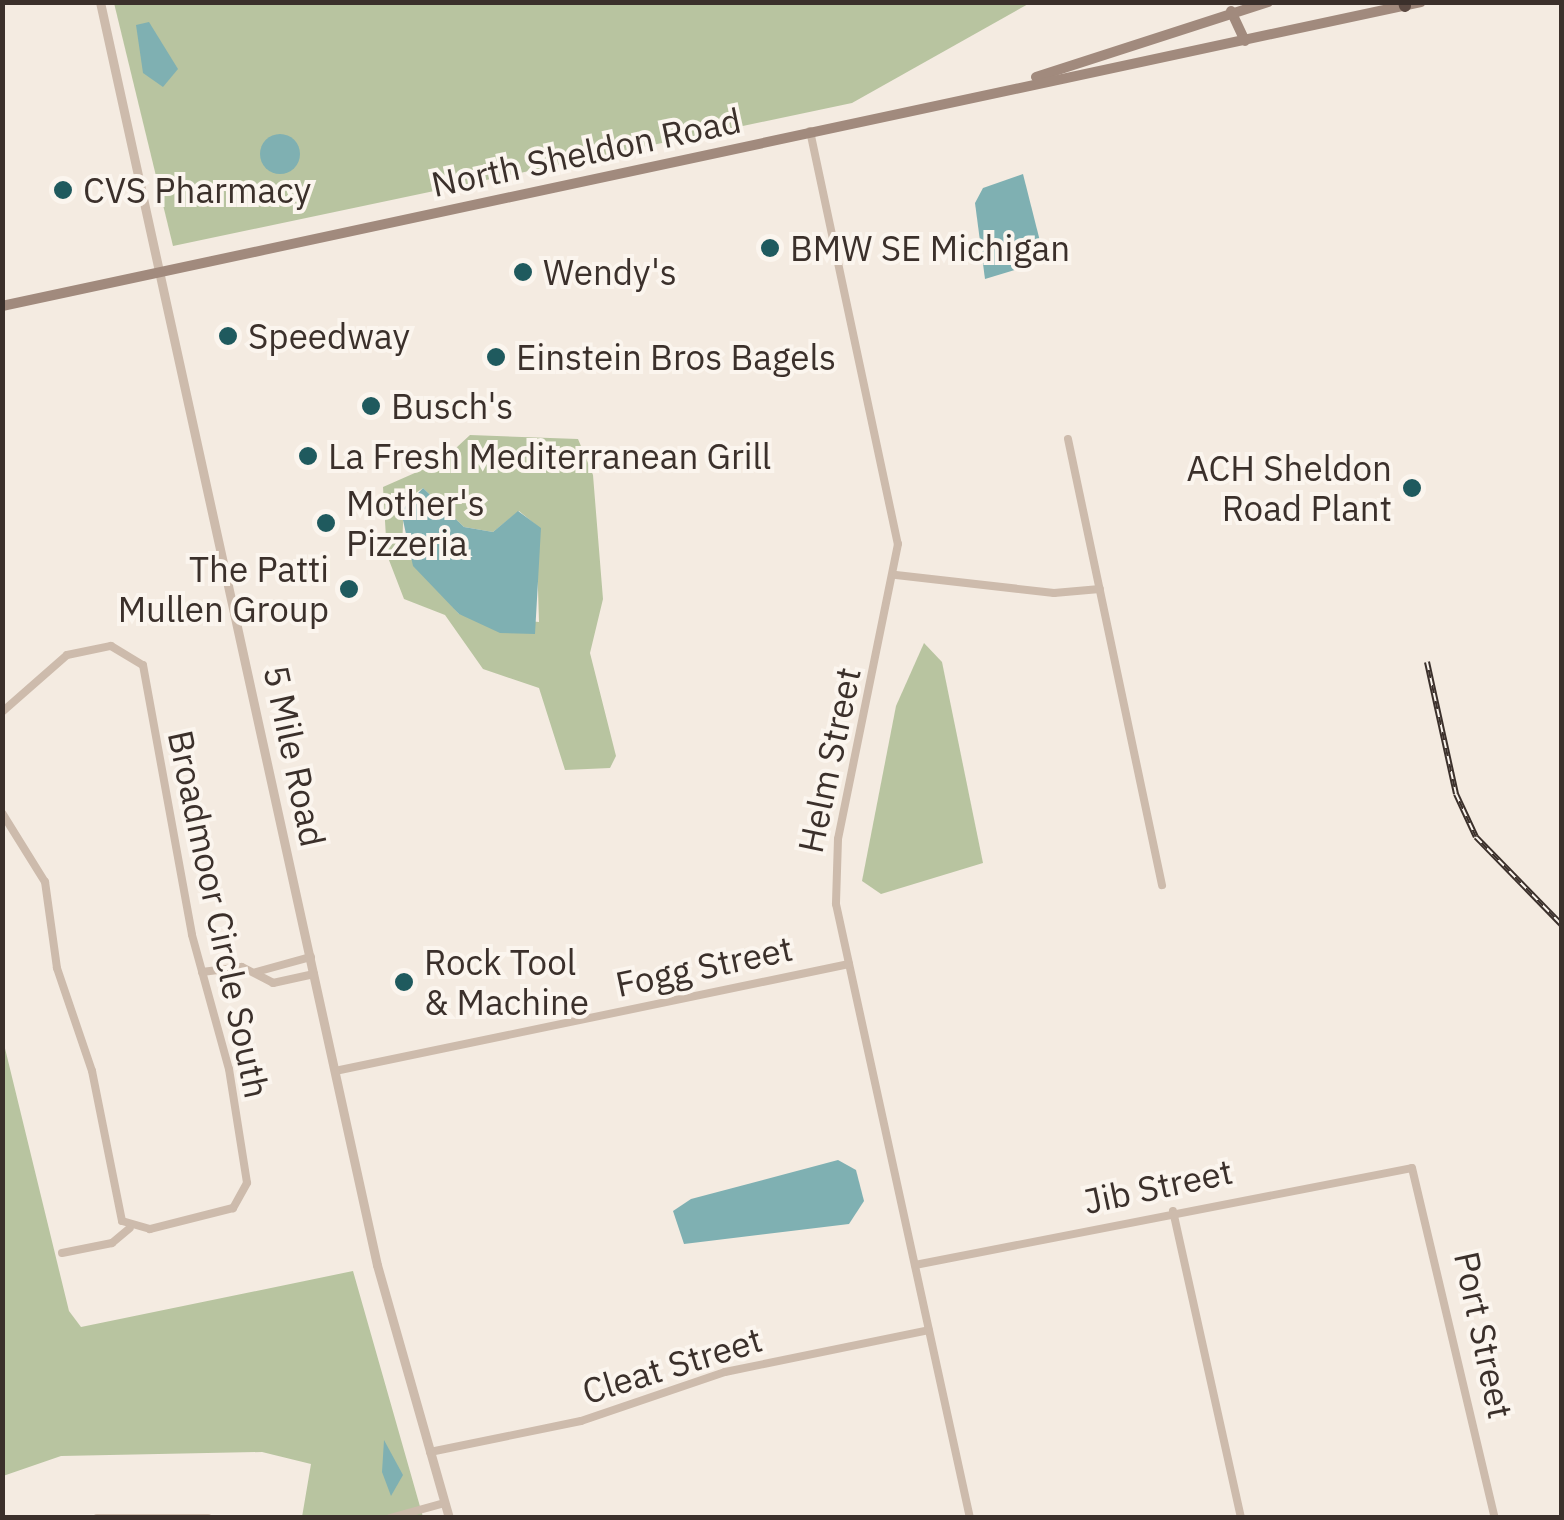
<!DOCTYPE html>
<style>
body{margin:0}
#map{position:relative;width:1564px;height:1520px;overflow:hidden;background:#f4ebe1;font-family:"IBM Plex Sans",sans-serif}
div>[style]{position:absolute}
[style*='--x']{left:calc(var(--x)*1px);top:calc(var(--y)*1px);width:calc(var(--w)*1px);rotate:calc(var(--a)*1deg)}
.green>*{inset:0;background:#b8c4a0}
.water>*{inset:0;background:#7fb0b2}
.round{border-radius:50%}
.minor>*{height:8px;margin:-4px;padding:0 4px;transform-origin:4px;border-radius:4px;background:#cdbbac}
.tertiary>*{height:9px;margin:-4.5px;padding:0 4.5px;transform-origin:4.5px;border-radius:4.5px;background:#cdbbac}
.secondary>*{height:10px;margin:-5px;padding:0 5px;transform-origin:5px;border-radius:5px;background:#a18a7d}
.motorway>*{height:12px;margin:-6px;padding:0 6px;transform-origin:6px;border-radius:6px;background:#5c4a42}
.rail>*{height:6px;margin-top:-3px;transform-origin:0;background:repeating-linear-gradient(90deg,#fbf5ee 0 8px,#3b302b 0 16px);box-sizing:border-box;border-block:2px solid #3b302b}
.dots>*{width:28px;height:28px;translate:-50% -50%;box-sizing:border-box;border:5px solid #fbf5ee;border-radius:50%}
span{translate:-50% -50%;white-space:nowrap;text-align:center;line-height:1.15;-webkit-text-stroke:8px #fbf5ee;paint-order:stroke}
.street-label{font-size:35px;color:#3b302b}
.poi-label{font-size:35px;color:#3b302b}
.left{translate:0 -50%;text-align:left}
.right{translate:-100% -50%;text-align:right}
.frame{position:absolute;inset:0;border:5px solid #3b302b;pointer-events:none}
</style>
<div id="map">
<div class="green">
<i style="clip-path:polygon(114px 3px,1030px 3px,852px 103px,173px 246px)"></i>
<i style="clip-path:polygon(evenodd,470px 435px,578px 439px,593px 475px,603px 599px,590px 653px,616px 756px,610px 768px,565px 770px,539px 688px,483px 669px,445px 615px,404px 599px,387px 555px,383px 487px,442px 461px,470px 435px,423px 488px,464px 527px,493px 532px,519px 511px,536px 525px,539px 622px,459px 614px,402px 548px,404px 501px,423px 488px)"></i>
<i style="clip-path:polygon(924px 643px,942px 662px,983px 863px,881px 894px,862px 881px,896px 706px)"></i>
<i style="clip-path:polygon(2px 1036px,69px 1311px,81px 1327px,353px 1271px,423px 1517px,302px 1517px,311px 1464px,262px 1452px,61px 1456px,3px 1476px)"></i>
</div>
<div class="water">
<i style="clip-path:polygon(149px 22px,178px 69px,163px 87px,143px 73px,136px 25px)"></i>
<i class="round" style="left:260px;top:134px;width:40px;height:40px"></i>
<i style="clip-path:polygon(1023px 174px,1045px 261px,985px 279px,975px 203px,983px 188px)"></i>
<i style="clip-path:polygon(423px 488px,464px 527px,493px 532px,518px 511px,541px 528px,535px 634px,500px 633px,459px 614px,413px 566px,401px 511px)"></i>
<i style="clip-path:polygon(838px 1160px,856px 1170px,864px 1201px,849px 1224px,684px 1244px,673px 1211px,691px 1199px)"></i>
<i style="clip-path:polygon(384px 1440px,403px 1475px,391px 1496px,382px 1472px)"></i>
</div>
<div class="minor">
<i style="--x:810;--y:131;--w:422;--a:78"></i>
<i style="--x:898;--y:544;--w:301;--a:101.5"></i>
<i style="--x:838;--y:839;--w:65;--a:91.8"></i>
<i style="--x:836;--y:904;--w:628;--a:77.69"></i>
<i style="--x:1068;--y:439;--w:456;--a:78.1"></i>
<i style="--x:896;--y:575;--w:159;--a:6.5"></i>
<i style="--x:1054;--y:593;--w:46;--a:-5"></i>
<i style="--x:2;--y:712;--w:86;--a:-41.2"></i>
<i style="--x:67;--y:655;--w:45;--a:-11.6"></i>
<i style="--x:111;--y:646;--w:37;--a:31"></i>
<i style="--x:143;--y:665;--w:274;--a:79.7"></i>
<i style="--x:192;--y:935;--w:139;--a:74.6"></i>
<i style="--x:229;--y:1069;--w:115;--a:81"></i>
<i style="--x:247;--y:1183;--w:29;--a:119"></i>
<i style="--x:233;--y:1208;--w:86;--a:165.8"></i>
<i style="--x:150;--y:1229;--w:29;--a:-164"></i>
<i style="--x:122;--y:1221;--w:153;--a:-101.3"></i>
<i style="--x:92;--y:1071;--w:109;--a:-108.8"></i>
<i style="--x:57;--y:968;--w:87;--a:-97.9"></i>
<i style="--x:45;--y:882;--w:81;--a:-121.9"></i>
<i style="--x:202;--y:972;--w:40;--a:-7.1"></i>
<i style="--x:242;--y:967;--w:35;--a:27"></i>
<i style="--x:273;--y:983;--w:42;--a:-12.4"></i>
<i style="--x:256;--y:972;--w:57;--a:-15.3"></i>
<i style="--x:335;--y:1071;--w:525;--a:-11.76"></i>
<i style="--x:1173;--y:1211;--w:314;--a:77.5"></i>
<i style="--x:62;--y:1253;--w:51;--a:-11.3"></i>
<i style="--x:112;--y:1243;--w:23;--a:-40"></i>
<i style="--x:915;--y:1265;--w:506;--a:-11.04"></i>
<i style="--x:1412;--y:1168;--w:360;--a:76.7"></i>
<i style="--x:430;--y:1452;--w:154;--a:-11.6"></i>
<i style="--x:581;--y:1421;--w:152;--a:-18.8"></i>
<i style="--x:725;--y:1372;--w:208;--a:-11.6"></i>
<i style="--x:97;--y:1518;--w:111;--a:0"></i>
<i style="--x:390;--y:1518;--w:57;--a:-15.3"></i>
</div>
<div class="tertiary">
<i style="--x:100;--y:2;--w:1293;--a:77.63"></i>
<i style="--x:377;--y:1265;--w:263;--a:74.1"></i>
</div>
<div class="secondary">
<i style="--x:1231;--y:11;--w:33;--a:65"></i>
<i style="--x:1036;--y:77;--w:244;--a:-17.9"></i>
<i style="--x:2;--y:306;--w:1451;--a:-12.09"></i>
</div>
<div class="motorway">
<i style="--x:1404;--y:2;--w:4;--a:76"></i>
</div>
<div class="rail">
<i style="--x:1427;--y:662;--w:135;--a:77.6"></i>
<i style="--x:1456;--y:794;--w:47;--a:65.1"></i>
<i style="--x:1476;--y:837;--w:123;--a:45.7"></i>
</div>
<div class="dots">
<i style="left:63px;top:190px;background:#1f5a5e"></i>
<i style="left:770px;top:248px;background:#1f5a5e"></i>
<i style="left:523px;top:272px;background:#1f5a5e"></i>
<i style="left:228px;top:336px;background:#1f5a5e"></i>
<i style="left:496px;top:357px;background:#1f5a5e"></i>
<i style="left:371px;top:406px;background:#1f5a5e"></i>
<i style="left:308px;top:456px;background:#1f5a5e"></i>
<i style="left:1412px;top:488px;background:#1f5a5e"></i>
<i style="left:326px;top:523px;background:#1f5a5e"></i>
<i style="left:349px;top:589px;background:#1f5a5e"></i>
<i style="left:404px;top:982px;background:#1f5a5e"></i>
</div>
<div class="street-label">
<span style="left:586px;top:152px;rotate:-12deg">North Sheldon Road</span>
<span style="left:295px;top:756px;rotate:78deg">5 Mile Road</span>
<span style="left:829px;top:760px;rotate:-78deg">Helm Street</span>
<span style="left:219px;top:914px;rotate:78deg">Broadmoor Circle South</span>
<span style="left:704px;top:966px;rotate:-12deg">Fogg Street</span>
<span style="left:1158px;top:1186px;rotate:-12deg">Jib Street</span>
<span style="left:1484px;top:1335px;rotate:78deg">Port Street</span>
<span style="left:672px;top:1365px;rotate:-17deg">Cleat Street</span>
</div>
<div class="poi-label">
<span class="left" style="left:83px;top:190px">CVS Pharmacy</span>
<span class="left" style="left:790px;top:248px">BMW SE Michigan</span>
<span class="left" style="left:543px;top:272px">Wendy's</span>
<span class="left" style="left:248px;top:336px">Speedway</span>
<span class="left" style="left:516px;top:357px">Einstein Bros Bagels</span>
<span class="left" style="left:391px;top:406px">Busch's</span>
<span class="left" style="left:328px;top:456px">La Fresh Mediterranean Grill</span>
<span class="right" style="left:1392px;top:488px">ACH Sheldon<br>Road Plant</span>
<span class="left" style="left:346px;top:523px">Mother's<br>Pizzeria</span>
<span class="right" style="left:329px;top:589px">The Patti<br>Mullen Group</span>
<span class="left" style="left:424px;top:982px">Rock Tool<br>&amp; Machine</span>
</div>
<div class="frame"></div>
</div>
